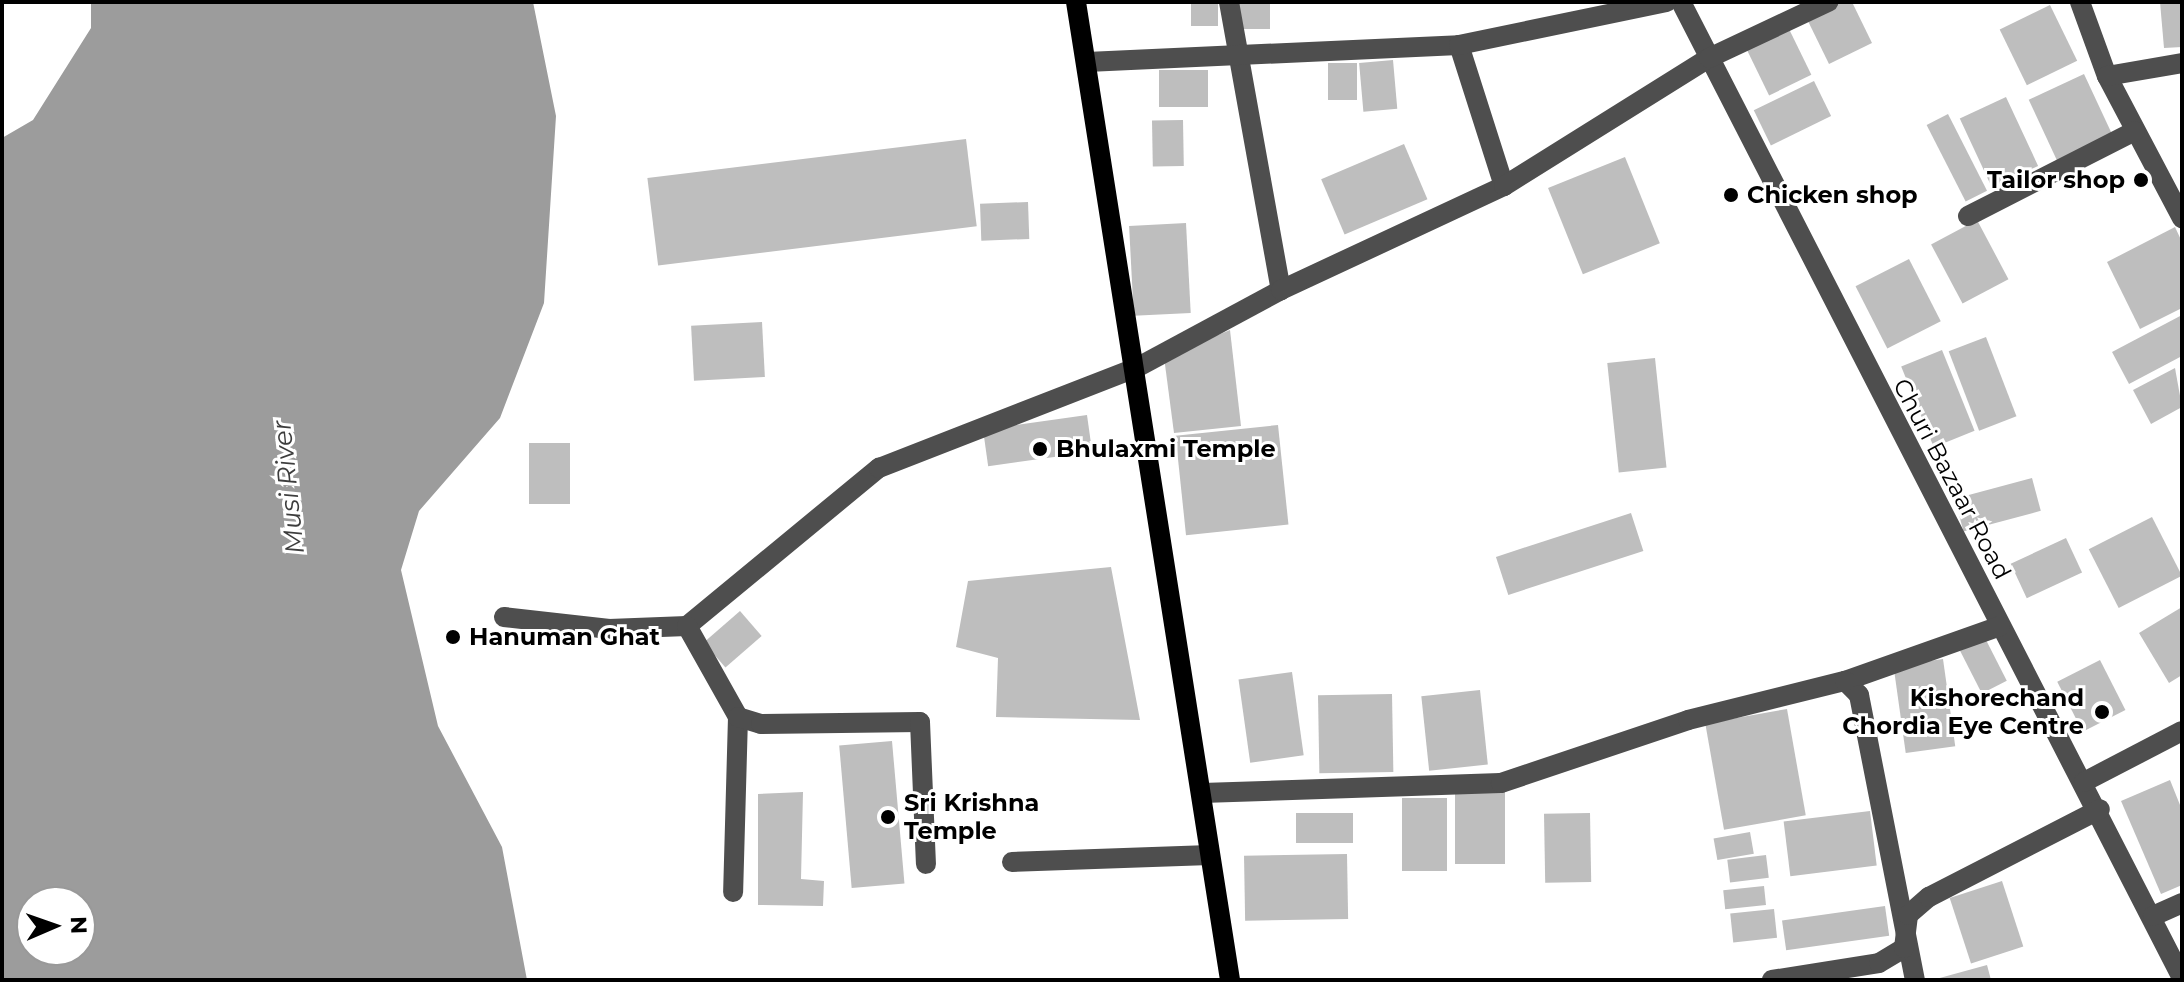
<!DOCTYPE html>
<style>
body{margin:0}
#map{position:relative;width:2184px;height:982px;overflow:hidden;background:#fff;font-family:Montserrat,sans-serif}
div>[style]{position:absolute}
[style*='--x']{left:calc(var(--x)*1px);top:calc(var(--y)*1px);width:calc(var(--w)*1px);rotate:calc(var(--a)*1deg)}
.water>*{inset:0;background:#9c9c9c}
.building>*{inset:0;background:#bebebe;transform-origin:0 0}
.minor>*{height:20px;margin:-10px;padding:0 10px;transform-origin:10px;border-radius:10px;background:#4e4e4e}
.major>*{height:20px;margin:-10px;padding:0 10px;transform-origin:10px;border-radius:10px;background:#000}
.dots>*{width:22px;height:22px;translate:-50% -50%;box-sizing:border-box;border:4px solid #fff;border-radius:50%}
span{translate:-50% -50%;white-space:nowrap;text-align:center;line-height:1.15;-webkit-text-stroke:6px #fff;paint-order:stroke}
.poi-label{font-size:24px;color:#000;font-weight:700}
.right{translate:-100% -50%;text-align:right}
.left{translate:0 -50%;text-align:left}
.street-label{font-size:24px;color:#000}
.water-label{font-size:26px;color:#3d3d3d;font-style:italic}
.frame{position:absolute;inset:0;border:4px solid #000;pointer-events:none}
.north{position:absolute;left:16px;top:886px;width:80px;height:80px;box-sizing:border-box;background:#fff;border:2px solid #999;border-radius:50%;rotate:88deg;font-size:22px;font-weight:700;line-height:32px;text-align:center;color:#000}
.north::after{content:'';display:block;margin:auto;width:28px;height:36px;background:#000;clip-path:polygon(50% 0,100% 100%,50% 72%,0 100%)}
</style>
<div id="map">
<div class="water">
<i style="clip-path:polygon(evenodd,91px 2px,533px 2px,556px 116px,544px 303px,500px 418px,419px 511px,401px 570px,438px 726px,502px 847px,527px 980px,2px 980px,2px 138px,33px 120px,91px 28px,91px 2px,32px 902px,80px 902px,80px 950px,32px 950px,32px 902px)"></i>
</div>
<div class="building">
<i style="left:1191px;top:2px;width:27px;height:24px"></i>
<i style="left:1235px;top:2px;width:35px;height:27px"></i>
<i style="clip-path:polygon(1837px 2px,1852px 2px,1872px 43px,1829px 64px,1806px 17px)"></i>
<i style="clip-path:polygon(2160px 2px,2182px 2px,2182px 47px,2164px 48px)"></i>
<i style="left:2050px;top:5px;width:62px;height:56px;rotate:64deg"></i>
<i style="left:1789px;top:29px;width:51px;height:47px;rotate:64deg"></i>
<i style="left:1393px;top:60px;width:49px;height:34px;rotate:85deg"></i>
<i style="left:1328px;top:63px;width:29px;height:37px"></i>
<i style="left:1208px;top:70px;width:37px;height:49px;rotate:90deg"></i>
<i style="left:2084px;top:74px;width:67px;height:61px;rotate:65deg"></i>
<i style="left:1814px;top:81px;width:39px;height:67px;rotate:64deg"></i>
<i style="left:2006px;top:97px;width:76px;height:51px;rotate:65deg"></i>
<i style="left:1948px;top:114px;width:86px;height:24px;rotate:63deg"></i>
<i style="left:1183px;top:120px;width:46px;height:31px;rotate:89deg"></i>
<i style="left:966px;top:139px;width:88px;height:321px;rotate:83deg"></i>
<i style="left:1404px;top:144px;width:60px;height:90px;rotate:67deg"></i>
<i style="left:1625px;top:157px;width:93px;height:83px;rotate:68deg"></i>
<i style="left:1028px;top:202px;width:37px;height:48px;rotate:88deg"></i>
<i style="left:1977px;top:220px;width:67px;height:52px;rotate:62deg"></i>
<i style="left:1186px;top:223px;width:90px;height:57px;rotate:87deg"></i>
<i style="clip-path:polygon(2175px 227px,2182px 242px,2182px 308px,2140px 329px,2107px 262px)"></i>
<i style="left:1909px;top:259px;width:70px;height:60px;rotate:63deg"></i>
<i style="clip-path:polygon(2182px 315px,2182px 356px,2129px 384px,2112px 352px)"></i>
<i style="left:762px;top:322px;width:55px;height:71px;rotate:87deg"></i>
<i style="clip-path:polygon(1230px 330px,1241px 426px,1174px 433px,1164px 357px)"></i>
<i style="left:1986px;top:337px;width:85px;height:40px;rotate:69deg"></i>
<i style="left:1942px;top:350px;width:87px;height:44px;rotate:68deg"></i>
<i style="left:1655px;top:358px;width:110px;height:48px;rotate:84deg"></i>
<i style="clip-path:polygon(2175px 368px,2182px 407px,2151px 424px,2133px 390px)"></i>
<i style="left:1087px;top:415px;width:37px;height:105px;rotate:82deg"></i>
<i style="left:1278px;top:425px;width:100px;height:103px;rotate:84deg"></i>
<i style="left:529px;top:443px;width:41px;height:61px"></i>
<i style="left:2032px;top:478px;width:34px;height:80px;rotate:75deg"></i>
<i style="left:1631px;top:513px;width:40px;height:142px;rotate:72deg"></i>
<i style="left:2152px;top:517px;width:66px;height:71px;rotate:63deg"></i>
<i style="left:2066px;top:538px;width:38px;height:61px;rotate:65deg"></i>
<i style="clip-path:polygon(1111px 567px,1140px 720px,996px 717px,998px 658px,956px 647px,968px 581px)"></i>
<i style="clip-path:polygon(2182px 607px,2182px 675px,2169px 683px,2139px 633px)"></i>
<i style="left:740px;top:611px;width:33px;height:48px;rotate:49deg"></i>
<i style="left:1985px;top:638px;width:48px;height:28px;rotate:63deg"></i>
<i style="left:1943px;top:659px;width:88px;height:50px;rotate:82deg"></i>
<i style="left:2100px;top:660px;width:56px;height:48px;rotate:63deg"></i>
<i style="left:1292px;top:672px;width:84px;height:54px;rotate:82deg"></i>
<i style="left:1480px;top:690px;width:75px;height:59px;rotate:84deg"></i>
<i style="left:1392px;top:694px;width:78px;height:74px;rotate:89deg"></i>
<i style="left:1787px;top:709px;width:108px;height:83px;rotate:80deg"></i>
<i style="left:892px;top:741px;width:143px;height:53px;rotate:85deg"></i>
<i style="clip-path:polygon(2170px 780px,2182px 810px,2182px 885px,2161px 894px,2121px 801px)"></i>
<i style="left:1455px;top:791px;width:50px;height:73px"></i>
<i style="clip-path:polygon(803px 792px,801px 879px,824px 881px,823px 906px,758px 905px,758px 794px)"></i>
<i style="left:1402px;top:798px;width:45px;height:73px"></i>
<i style="left:1870px;top:811px;width:55px;height:87px;rotate:83deg"></i>
<i style="left:1296px;top:813px;width:57px;height:30px"></i>
<i style="left:1590px;top:813px;width:69px;height:46px;rotate:89deg"></i>
<i style="left:1750px;top:832px;width:22px;height:37px;rotate:80deg"></i>
<i style="left:1347px;top:854px;width:65px;height:103px;rotate:89deg"></i>
<i style="left:1766px;top:855px;width:23px;height:39px;rotate:83deg"></i>
<i style="left:2002px;top:881px;width:69px;height:55px;rotate:72deg"></i>
<i style="left:1764px;top:886px;width:19px;height:41px;rotate:84deg"></i>
<i style="left:1885px;top:906px;width:30px;height:104px;rotate:82deg"></i>
<i style="left:1774px;top:909px;width:29px;height:44px;rotate:84deg"></i>
<i style="clip-path:polygon(1987px 965px,1991px 980px,1936px 980px,1936px 979px)"></i>
</div>
<div class="minor">
<i style="--x:1229;--y:2;--w:293;--a:79.8"></i>
<i style="--x:1681;--y:2;--w:1097;--a:62.83"></i>
<i style="--x:2080;--y:2;--w:79;--a:70"></i>
<i style="--x:2107;--y:76;--w:161;--a:62.2"></i>
<i style="--x:1459;--y:45;--w:148;--a:72.3"></i>
<i style="--x:1087;--y:62;--w:372;--a:-2.6"></i>
<i style="--x:1459;--y:45;--w:212;--a:-11.7"></i>
<i style="--x:2107;--y:76;--w:76;--a:-9.8"></i>
<i style="--x:1968;--y:216;--w:187;--a:-27"></i>
<i style="--x:504;--y:617;--w:106;--a:6.5"></i>
<i style="--x:609;--y:629;--w:78;--a:-2.2"></i>
<i style="--x:687;--y:626;--w:249;--a:-39.5"></i>
<i style="--x:879;--y:468;--w:278;--a:-21.3"></i>
<i style="--x:1138;--y:367;--w:162;--a:-28.3"></i>
<i style="--x:1281;--y:290;--w:246;--a:-25"></i>
<i style="--x:1504;--y:186;--w:242;--a:-32"></i>
<i style="--x:1709;--y:58;--w:132;--a:-25.2"></i>
<i style="--x:687;--y:626;--w:104;--a:60.7"></i>
<i style="--x:738;--y:717;--w:175;--a:91.6"></i>
<i style="--x:1845;--y:681;--w:164;--a:-19.5"></i>
<i style="--x:738;--y:717;--w:24;--a:17"></i>
<i style="--x:761;--y:724;--w:159;--a:-0.7"></i>
<i style="--x:920;--y:722;--w:142;--a:87.6"></i>
<i style="--x:2084;--y:782;--w:110;--a:-27.5"></i>
<i style="--x:1202;--y:793;--w:299;--a:-1.9"></i>
<i style="--x:1501;--y:783;--w:197;--a:-18.6"></i>
<i style="--x:1688;--y:720;--w:162;--a:-14"></i>
<i style="--x:1845;--y:681;--w:20;--a:45"></i>
<i style="--x:1859;--y:695;--w:290;--a:78.9"></i>
<i style="--x:1012;--y:862;--w:198;--a:-2"></i>
<i style="--x:2153;--y:916;--w:32;--a:-24"></i>
<i style="--x:1772;--y:980;--w:108;--a:-9"></i>
<i style="--x:1879;--y:963;--w:29;--a:-31"></i>
<i style="--x:1904;--y:948;--w:33;--a:-83"></i>
<i style="--x:1908;--y:915;--w:28;--a:-41"></i>
<i style="--x:1929;--y:897;--w:192;--a:-27.2"></i>
</div>
<div class="major">
<i style="--x:1076;--y:2;--w:990;--a:81.05"></i>
</div>
<div class="dots">
<i style="left:2141px;top:180px;background:#000"></i>
<i style="left:1731px;top:195px;background:#000"></i>
<i style="left:1040px;top:449px;background:#000"></i>
<i style="left:453px;top:637px;background:#000"></i>
<i style="left:2102px;top:712px;background:#000"></i>
<i style="left:888px;top:817px;background:#000"></i>
</div>
<div class="poi-label">
<span class="right" style="left:2125px;top:180px">Tailor shop</span>
<span class="left" style="left:1747px;top:195px">Chicken shop</span>
<span class="left" style="left:1056px;top:449px">Bhulaxmi Temple</span>
<span class="left" style="left:469px;top:637px">Hanuman Ghat</span>
<span class="right" style="left:2084px;top:712px">Kishorechand<br>Chordia Eye Centre</span>
<span class="left" style="left:904px;top:817px">Sri Krishna<br>Temple</span>
</div>
<div class="street-label">
<span style="left:1952px;top:479px;rotate:62deg">Churi Bazaar Road</span>
</div>
<div class="water-label">
<span style="left:289px;top:487px;rotate:-96deg">Musi River</span>
</div>
<div class="frame"></div>
<div class="north">N</div>
</div>
